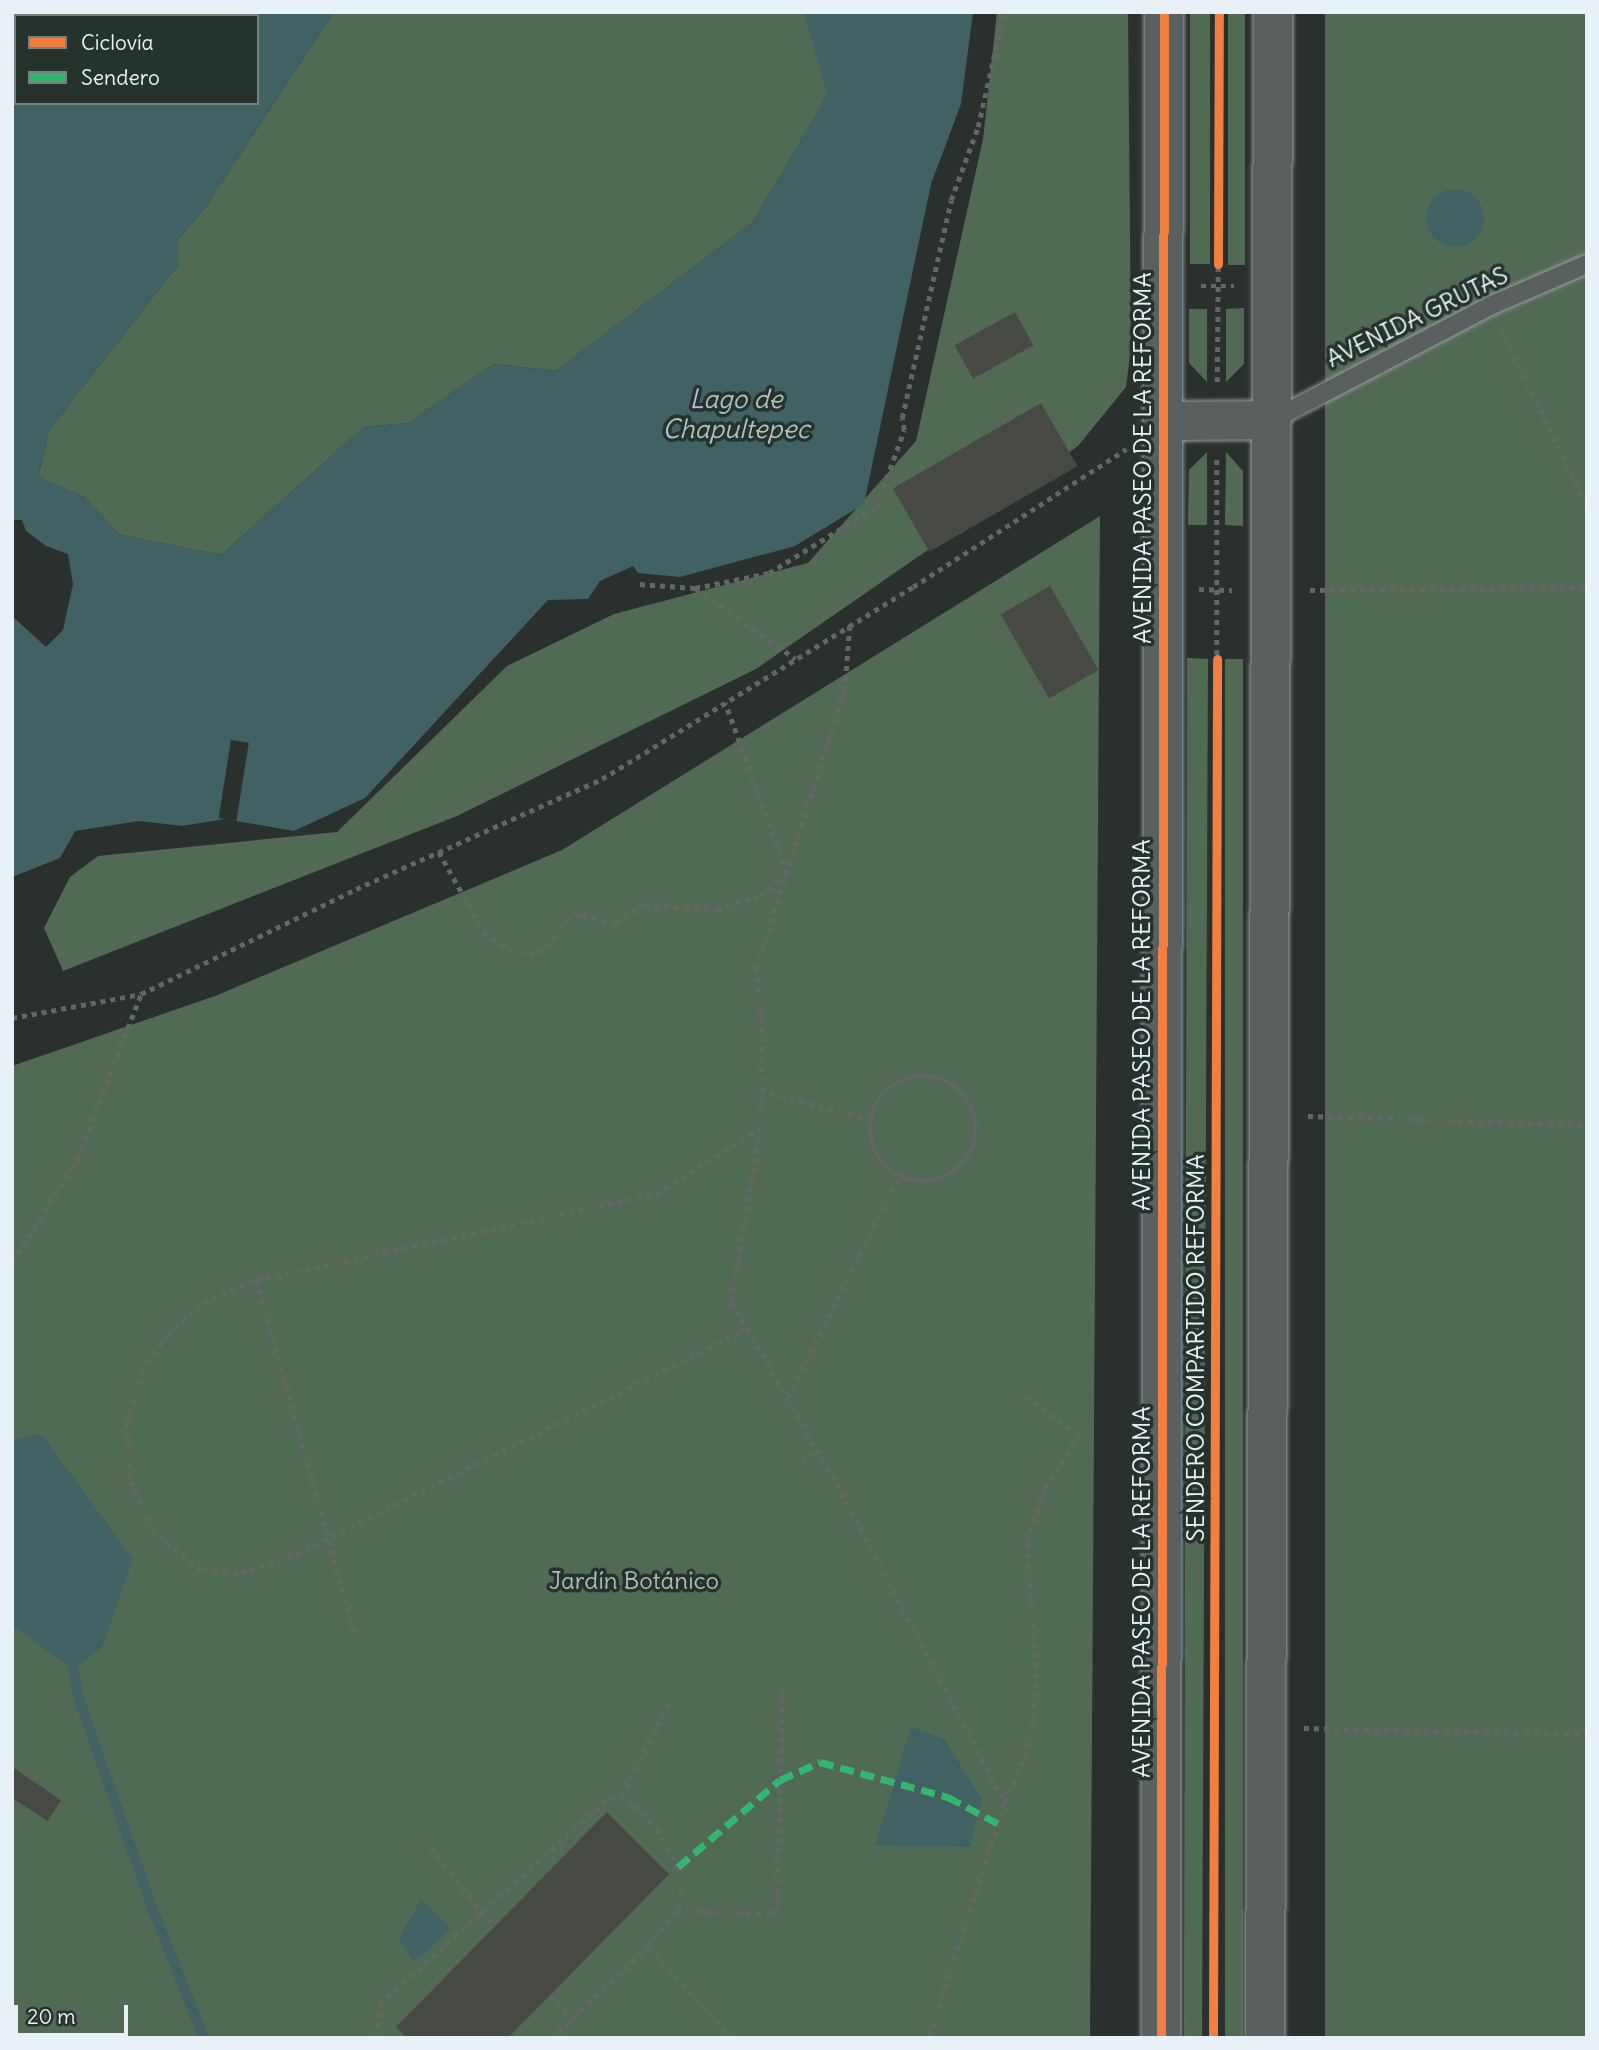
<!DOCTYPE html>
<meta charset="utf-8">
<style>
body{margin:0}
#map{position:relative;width:1599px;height:2050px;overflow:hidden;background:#29302d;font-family:Delius,sans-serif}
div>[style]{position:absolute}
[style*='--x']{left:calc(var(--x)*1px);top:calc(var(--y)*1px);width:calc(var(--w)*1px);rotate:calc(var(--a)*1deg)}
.green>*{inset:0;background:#506a54;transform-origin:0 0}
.water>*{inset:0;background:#426165}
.round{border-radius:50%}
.pier>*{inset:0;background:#29302d;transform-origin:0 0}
.stream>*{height:10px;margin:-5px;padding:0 5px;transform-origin:5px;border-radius:5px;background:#426165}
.building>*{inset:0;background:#464944;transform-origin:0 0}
.path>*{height:4.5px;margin-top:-2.25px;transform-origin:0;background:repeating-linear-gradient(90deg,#626665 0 5px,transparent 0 10px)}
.path>.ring{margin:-2.25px;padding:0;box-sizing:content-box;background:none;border:4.5px solid #626665;border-radius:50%}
.roads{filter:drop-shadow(0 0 2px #959a9a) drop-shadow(0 0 2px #959a9a)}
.lane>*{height:18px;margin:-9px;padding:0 9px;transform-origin:9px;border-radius:9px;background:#5a6060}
.secondary>*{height:38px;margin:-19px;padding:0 19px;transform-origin:19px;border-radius:19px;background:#5a6060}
.quiet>*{height:7px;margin-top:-3.5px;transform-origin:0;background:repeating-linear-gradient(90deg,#33b770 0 14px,transparent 0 21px)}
.cycleway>*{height:9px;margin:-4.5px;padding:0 4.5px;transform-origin:4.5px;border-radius:4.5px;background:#f27e40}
span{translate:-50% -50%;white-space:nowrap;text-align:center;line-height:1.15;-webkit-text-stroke:7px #26332d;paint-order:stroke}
.street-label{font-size:24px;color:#e8f1f8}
.park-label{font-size:24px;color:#aebfb9}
.water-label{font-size:26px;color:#afc0c6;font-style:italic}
.frame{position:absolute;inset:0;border:14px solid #e8f1f8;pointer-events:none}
.legend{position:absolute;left:14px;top:14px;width:245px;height:91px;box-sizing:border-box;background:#26332d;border:2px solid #747f7e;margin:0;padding:9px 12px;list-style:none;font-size:21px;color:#e8f1f8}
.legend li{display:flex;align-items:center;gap:14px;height:35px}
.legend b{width:35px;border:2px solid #747f7e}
.scale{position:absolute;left:14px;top:2005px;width:114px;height:32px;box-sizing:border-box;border:4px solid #e8f1f8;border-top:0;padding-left:9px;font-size:21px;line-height:24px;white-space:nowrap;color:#e8f1f8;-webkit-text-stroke:5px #26332d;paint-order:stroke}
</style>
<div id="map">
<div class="green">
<i style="clip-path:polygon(334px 12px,804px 12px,828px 94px,753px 222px,556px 371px,494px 364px,408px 423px,364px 427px,221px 555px,120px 535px,84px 497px,38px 477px,49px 430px,178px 265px,178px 239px,204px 209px)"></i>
<i style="clip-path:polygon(997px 12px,1128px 12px,1131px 348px,1126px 387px,1078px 446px,756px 669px,457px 816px,63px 971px,44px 928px,70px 877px,98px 856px,337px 832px,507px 666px,614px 614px,808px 563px,916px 441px,983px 139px)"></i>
<i style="left:1190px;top:12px;width:20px;height:252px"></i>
<i style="left:1228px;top:12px;width:17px;height:253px"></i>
<i style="left:1325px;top:12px;width:262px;height:2026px"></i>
<i style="clip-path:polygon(1244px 308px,1244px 364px,1226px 382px,1226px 309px)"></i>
<i style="clip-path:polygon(1189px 309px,1207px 309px,1207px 382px,1189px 363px)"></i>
<i style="clip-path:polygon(1207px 452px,1207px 525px,1188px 525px,1189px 470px)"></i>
<i style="clip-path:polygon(1226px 452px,1243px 471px,1243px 526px,1225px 525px)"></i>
<i style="clip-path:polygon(1100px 516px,1090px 2038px,12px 2038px,12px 1066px,215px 996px,562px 850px)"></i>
<i style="clip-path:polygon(1187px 658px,1208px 659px,1202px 2038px,1184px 2038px)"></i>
<i style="left:1225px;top:659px;width:18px;height:1379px"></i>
</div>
<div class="water">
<i style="clip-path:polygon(evenodd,12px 12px,334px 12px,204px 209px,178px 239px,178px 265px,49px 430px,38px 476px,84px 497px,120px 535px,221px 555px,364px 427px,408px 423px,494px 364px,556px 371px,753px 222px,827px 94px,804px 12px,973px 12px,961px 104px,931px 184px,864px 504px,795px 546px,680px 577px,638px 573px,633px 566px,600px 581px,588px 599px,548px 600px,365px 798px,294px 831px,225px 819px,182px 826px,139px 821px,75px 831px,60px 858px,12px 877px,12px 616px,46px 647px,63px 630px,73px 584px,68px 554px,46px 546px,26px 531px,22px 520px,12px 520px,12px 12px,16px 16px,257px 16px,257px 103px,16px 103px,16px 16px)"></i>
<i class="round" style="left:1426px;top:189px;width:58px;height:58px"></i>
<i style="clip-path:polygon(35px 1434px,43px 1436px,133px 1559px,102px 1647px,73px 1670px,12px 1625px,12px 1441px)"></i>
<i style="clip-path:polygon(911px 1727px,944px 1739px,982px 1799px,970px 1847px,875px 1846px)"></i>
<i style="clip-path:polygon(421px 1899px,451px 1929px,414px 1962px,399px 1939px)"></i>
</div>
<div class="pier">
<i style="left:231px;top:740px;width:18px;height:79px;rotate:9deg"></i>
</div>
<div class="stream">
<i style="--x:73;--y:1670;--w:33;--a:78"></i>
<i style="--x:80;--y:1702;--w:220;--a:70.7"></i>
<i style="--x:153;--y:1910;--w:138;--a:68.3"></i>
</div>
<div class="building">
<i style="left:1015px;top:312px;width:38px;height:69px;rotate:61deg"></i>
<i style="left:1041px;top:403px;width:73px;height:171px;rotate:60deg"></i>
<i style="left:1050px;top:586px;width:97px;height:57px;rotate:60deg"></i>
<i style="clip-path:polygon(12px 1767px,61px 1800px,48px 1821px,12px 1798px)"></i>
<i style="clip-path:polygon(607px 1812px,669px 1874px,508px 2038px,407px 2038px,396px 2027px)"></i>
</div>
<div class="path">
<i style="--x:1201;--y:286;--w:33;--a:0"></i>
<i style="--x:1501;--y:329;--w:196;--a:64"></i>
<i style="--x:1217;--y:382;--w:118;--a:-89.5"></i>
<i style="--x:1217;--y:460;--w:199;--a:90"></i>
<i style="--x:640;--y:584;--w:55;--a:4.2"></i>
<i style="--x:695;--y:588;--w:76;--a:-11.5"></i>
<i style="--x:769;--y:573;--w:126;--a:-31.7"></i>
<i style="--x:876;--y:507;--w:82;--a:-70"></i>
<i style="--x:904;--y:430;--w:12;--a:-99"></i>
<i style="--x:902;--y:418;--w:223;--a:-77.3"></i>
<i style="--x:951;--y:200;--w:78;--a:-69.7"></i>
<i style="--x:978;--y:127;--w:118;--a:-77.3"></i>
<i style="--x:695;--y:588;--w:123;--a:35.1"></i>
<i style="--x:1199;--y:589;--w:33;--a:2"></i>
<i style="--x:1310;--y:590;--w:277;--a:-0.4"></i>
<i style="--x:850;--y:626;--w:63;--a:94.5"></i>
<i style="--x:845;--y:689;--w:293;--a:107.5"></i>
<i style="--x:757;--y:968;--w:69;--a:85"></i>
<i style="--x:763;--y:1037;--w:91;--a:91.9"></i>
<i style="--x:760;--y:1128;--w:176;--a:99.1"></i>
<i style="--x:732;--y:1302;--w:210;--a:60"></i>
<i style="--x:837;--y:1484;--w:361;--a:62.2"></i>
<i style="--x:1005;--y:1803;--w:247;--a:107.9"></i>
<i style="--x:439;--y:852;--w:92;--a:60.6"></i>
<i style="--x:484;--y:932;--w:31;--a:37"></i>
<i style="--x:509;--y:951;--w:28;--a:4"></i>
<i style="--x:537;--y:953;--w:22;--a:-39"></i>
<i style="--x:554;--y:939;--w:23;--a:-59"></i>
<i style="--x:566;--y:919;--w:16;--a:-14"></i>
<i style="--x:582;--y:915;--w:34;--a:14"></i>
<i style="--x:615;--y:923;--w:34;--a:-32"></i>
<i style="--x:644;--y:905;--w:72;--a:3.2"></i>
<i style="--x:716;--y:909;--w:46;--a:-16.5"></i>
<i style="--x:760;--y:896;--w:35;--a:-39"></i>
<i style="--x:787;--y:874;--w:182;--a:-109.9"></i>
<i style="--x:12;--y:1018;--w:131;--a:-10.5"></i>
<i style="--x:141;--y:994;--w:239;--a:-26"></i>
<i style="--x:356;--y:889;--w:269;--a:-24.1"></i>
<i style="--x:602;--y:779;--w:365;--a:-31.7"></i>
<i style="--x:913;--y:587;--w:254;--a:-32.9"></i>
<i class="ring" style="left:870px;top:1076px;width:101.5px;height:101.5px"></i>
<i style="--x:761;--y:1090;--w:114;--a:15.3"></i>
<i style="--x:1308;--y:1116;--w:279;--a:1.8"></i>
<i style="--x:12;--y:1263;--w:123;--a:-58"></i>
<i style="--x:77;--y:1159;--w:177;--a:-68.8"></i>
<i style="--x:256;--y:1280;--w:366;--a:74.3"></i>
<i style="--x:748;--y:1329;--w:508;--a:153.49"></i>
<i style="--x:293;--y:1556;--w:58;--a:161.9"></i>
<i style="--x:238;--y:1574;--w:37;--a:-175"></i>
<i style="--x:201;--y:1571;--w:62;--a:-140.2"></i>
<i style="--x:153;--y:1531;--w:58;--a:-114.4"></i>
<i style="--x:129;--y:1478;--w:55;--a:-92.1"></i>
<i style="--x:127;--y:1423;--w:54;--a:-73.9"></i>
<i style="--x:142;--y:1371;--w:44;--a:-55.2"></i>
<i style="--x:167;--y:1335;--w:48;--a:-41.6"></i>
<i style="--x:203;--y:1303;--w:58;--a:-23.5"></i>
<i style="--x:256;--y:1280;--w:409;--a:-12.1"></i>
<i style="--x:656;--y:1194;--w:123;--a:-32.4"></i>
<i style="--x:788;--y:1398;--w:248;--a:-63.4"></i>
<i style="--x:801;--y:1462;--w:19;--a:-35"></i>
<i style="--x:1304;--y:1728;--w:283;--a:1.2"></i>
<i style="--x:621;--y:1797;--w:110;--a:-63"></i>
<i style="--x:1006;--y:1803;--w:70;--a:-69"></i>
<i style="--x:1031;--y:1738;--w:60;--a:-85.2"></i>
<i style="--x:1036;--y:1678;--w:137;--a:-93.8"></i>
<i style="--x:1027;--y:1541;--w:55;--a:-70.9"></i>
<i style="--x:1045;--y:1489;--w:64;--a:-57.8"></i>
<i style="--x:1079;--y:1435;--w:64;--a:-144.6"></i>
<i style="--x:431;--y:1848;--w:101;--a:51.4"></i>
<i style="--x:676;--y:1911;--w:100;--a:1.1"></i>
<i style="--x:776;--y:1913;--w:225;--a:-88.2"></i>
<i style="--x:551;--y:1995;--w:31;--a:50"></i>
<i style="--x:377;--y:2038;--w:34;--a:-85"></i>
<i style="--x:380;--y:2004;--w:307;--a:-42"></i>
<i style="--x:608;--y:1799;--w:13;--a:-9"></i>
<i style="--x:621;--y:1797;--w:16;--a:35"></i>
<i style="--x:634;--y:1806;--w:33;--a:45"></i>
<i style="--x:657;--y:1829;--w:43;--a:61.1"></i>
<i style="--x:678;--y:1867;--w:26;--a:81"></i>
<i style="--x:682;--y:1893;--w:19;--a:108"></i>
<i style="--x:676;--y:1911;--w:46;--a:127.9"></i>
<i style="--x:551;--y:2038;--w:133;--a:-43.2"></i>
<i style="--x:648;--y:1947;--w:124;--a:47.3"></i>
</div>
<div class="roads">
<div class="lane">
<i style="--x:1272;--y:420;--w:246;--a:-27.6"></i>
<i style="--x:1490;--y:306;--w:106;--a:-23.4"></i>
</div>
<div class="secondary">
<i style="--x:1163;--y:421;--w:109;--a:-0.5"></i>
<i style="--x:1161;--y:2038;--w:2026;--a:-89.92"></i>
<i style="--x:1265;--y:2038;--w:2026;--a:-89.77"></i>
</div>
</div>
<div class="quiet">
<i style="--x:678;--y:1867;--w:134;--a:-40.5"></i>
<i style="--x:780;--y:1780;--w:44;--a:-24.2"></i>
<i style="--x:820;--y:1762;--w:133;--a:15.3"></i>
<i style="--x:948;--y:1797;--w:58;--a:27.9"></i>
</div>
<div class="cycleway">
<i style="--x:1218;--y:264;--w:252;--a:-89.8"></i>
<i style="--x:1161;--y:2038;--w:2026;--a:-89.92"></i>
<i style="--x:1213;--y:2038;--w:1379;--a:-89.83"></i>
</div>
<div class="street-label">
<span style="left:1417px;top:317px;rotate:-26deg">AVENIDA GRUTAS</span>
<span style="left:1143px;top:458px;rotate:-90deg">AVENIDA PASEO DE LA REFORMA</span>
<span style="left:1142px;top:1025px;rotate:-90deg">AVENIDA PASEO DE LA REFORMA</span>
<span style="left:1196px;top:1348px;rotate:-90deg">SENDERO COMPARTIDO REFORMA</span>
<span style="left:1142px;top:1592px;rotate:-90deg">AVENIDA PASEO DE LA REFORMA</span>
</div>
<div class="park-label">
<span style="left:634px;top:1581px">Jardín Botánico</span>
</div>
<div class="water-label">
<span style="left:736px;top:414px">Lago de<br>Chapultepec</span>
</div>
<div class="frame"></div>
<ul class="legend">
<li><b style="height:9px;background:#f27e40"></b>Ciclovía</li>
<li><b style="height:9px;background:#33b770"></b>Sendero</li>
</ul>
<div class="scale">20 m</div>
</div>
